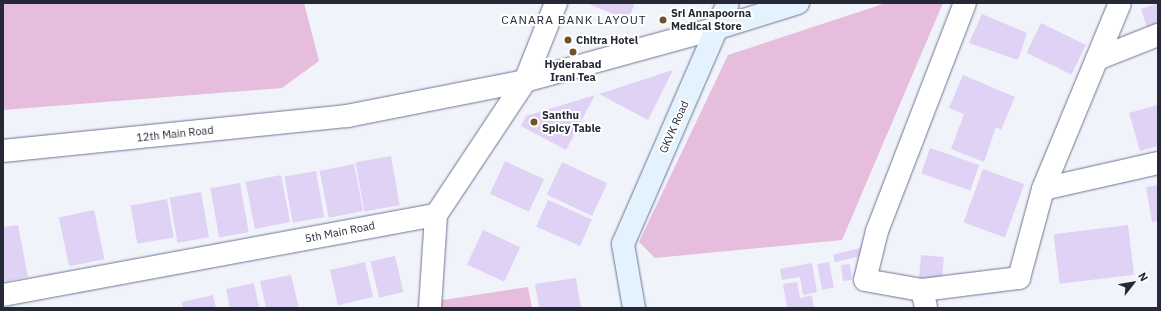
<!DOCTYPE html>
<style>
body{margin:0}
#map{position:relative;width:1161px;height:311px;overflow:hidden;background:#f1f3fa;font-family:"IBM Plex Sans",sans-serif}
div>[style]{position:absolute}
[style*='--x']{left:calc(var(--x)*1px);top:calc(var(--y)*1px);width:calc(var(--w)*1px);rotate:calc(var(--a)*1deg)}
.green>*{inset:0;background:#e6bddc}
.building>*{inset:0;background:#dfd2f4;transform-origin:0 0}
.roads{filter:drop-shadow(0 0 1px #6c7594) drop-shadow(0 0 1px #6c7594)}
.minor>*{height:22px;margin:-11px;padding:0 11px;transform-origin:11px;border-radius:11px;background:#fff}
.tertiary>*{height:22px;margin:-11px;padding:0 11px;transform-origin:11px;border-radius:11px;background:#fff}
.secondary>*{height:22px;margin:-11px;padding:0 11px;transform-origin:11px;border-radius:11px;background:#e3f2fd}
.dots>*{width:11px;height:11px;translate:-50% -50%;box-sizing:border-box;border:2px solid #fff;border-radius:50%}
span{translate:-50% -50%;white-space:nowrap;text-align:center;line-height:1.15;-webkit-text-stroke:4px #fff;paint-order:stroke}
.poi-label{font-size:11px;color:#252936;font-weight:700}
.left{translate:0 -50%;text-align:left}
.street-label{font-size:11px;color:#252936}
.neighbourhood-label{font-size:12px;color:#252936;letter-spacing:1px}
.frame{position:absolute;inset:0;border:4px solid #252936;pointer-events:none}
.north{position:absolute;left:1113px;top:263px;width:40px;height:40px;-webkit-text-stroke:3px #fff;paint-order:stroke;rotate:59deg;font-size:11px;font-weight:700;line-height:16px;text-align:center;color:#252936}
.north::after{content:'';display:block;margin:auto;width:14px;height:18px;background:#252936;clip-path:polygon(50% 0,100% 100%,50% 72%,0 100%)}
</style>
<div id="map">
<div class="green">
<i style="clip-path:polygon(3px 3px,304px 3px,319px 61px,282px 88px,3px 110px)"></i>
<i style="clip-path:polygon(886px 3px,943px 3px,842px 240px,655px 258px,639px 242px,728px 55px)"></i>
<i style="clip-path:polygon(528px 287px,532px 308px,438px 308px,436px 301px)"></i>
</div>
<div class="building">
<i style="clip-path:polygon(586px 3px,635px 3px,628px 20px)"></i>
<i style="clip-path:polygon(1158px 3px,1158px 24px,1147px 28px,1141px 9px)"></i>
<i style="clip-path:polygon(982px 14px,1027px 33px,1018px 60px,969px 43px)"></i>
<i style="left:1041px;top:23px;width:50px;height:33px;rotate:26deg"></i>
<i style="clip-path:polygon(673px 70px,648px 120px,599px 94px)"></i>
<i style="clip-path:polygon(963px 75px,1015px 97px,1001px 130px,996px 127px,984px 162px,951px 149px,964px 114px,949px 108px)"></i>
<i style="clip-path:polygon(595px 95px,566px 150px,521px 126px,526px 116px)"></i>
<i style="clip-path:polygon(1157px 105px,1158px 146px,1140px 151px,1129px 113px)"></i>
<i style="left:930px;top:148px;width:52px;height:27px;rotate:19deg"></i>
<i style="left:391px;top:156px;width:50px;height:36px;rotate:80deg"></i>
<i style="left:505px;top:161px;width:43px;height:36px;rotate:25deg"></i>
<i style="left:562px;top:162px;width:50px;height:36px;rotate:25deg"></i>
<i style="left:354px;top:164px;width:48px;height:35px;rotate:79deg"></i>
<i style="left:983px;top:169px;width:44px;height:57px;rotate:20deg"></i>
<i style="left:316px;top:171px;width:47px;height:32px;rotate:80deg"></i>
<i style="left:281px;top:175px;width:48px;height:36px;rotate:79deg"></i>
<i style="left:240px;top:183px;width:50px;height:30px;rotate:80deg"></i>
<i style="clip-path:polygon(1158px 185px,1158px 221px,1152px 222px,1146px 187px)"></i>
<i style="left:201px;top:192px;width:46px;height:32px;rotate:80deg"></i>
<i style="left:167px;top:199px;width:39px;height:37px;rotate:80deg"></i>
<i style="left:548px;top:200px;width:48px;height:29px;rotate:24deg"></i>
<i style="left:94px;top:210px;width:50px;height:36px;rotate:78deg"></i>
<i style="clip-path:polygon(18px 225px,28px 277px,3px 282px,3px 227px)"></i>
<i style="left:1128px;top:225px;width:50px;height:75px;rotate:83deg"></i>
<i style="left:483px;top:230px;width:41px;height:38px;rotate:25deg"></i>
<i style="left:864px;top:247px;width:8px;height:32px;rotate:76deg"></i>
<i style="left:921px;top:255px;width:23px;height:23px;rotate:5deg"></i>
<i style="left:395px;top:256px;width:37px;height:25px;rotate:77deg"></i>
<i style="left:365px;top:262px;width:36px;height:36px;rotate:77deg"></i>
<i style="left:829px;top:262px;width:26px;height:12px;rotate:79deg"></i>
<i style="clip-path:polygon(812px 263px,817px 292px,803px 295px,800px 277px,782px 280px,780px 269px)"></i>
<i style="left:850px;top:264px;width:16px;height:9px;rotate:83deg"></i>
<i style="clip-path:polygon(291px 275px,299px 308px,266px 308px,260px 281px)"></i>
<i style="clip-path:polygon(576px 278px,581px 308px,539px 308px,535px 284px)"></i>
<i style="clip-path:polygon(797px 282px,800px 298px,812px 295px,814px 308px,787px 308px,783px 284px)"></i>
<i style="clip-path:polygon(254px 283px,259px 308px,230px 308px,226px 289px)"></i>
<i style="clip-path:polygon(213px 295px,216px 308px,183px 308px,182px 302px)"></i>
</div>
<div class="roads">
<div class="minor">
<i style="--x:965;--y:3;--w:244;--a:111.1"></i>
<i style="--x:877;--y:231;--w:50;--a:103.8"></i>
<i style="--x:865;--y:280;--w:58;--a:10"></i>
<i style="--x:922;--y:290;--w:98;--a:-7.1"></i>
<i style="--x:1019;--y:278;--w:92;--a:-74.9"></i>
<i style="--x:1043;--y:189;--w:201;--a:-67.5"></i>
<i style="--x:1097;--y:59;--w:66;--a:-21.5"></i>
<i style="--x:1043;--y:189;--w:118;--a:-12.7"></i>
<i style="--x:922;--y:290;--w:18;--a:77"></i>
<i style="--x:3;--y:295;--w:440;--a:-10.5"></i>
<i style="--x:436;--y:215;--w:161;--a:-56.4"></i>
<i style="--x:525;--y:81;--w:84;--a:-68.3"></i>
<i style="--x:430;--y:308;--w:93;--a:-86.3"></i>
</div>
<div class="tertiary">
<i style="--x:3;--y:151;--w:346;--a:-5.8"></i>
<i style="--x:347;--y:116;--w:181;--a:-11.1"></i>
<i style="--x:525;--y:81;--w:200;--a:-15.4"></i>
</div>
<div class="secondary">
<i style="--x:718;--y:28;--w:84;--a:-17.4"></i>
<i style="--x:634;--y:308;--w:65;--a:-99.8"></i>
<i style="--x:623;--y:244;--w:263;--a:-66.5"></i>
</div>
</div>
<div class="dots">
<i style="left:663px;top:20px;background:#725128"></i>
<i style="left:568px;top:40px;background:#725128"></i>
<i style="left:573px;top:52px;background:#725128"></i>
<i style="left:534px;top:122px;background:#725128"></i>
</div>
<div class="poi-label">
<span class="left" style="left:671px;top:20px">Sri Annapoorna<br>Medical Store</span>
<span class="left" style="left:576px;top:40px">Chitra Hotel</span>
<span style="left:573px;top:71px">Hyderabad<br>Irani Tea</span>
<span class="left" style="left:542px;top:122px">Santhu<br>Spicy Table</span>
</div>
<div class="street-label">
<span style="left:674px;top:127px;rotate:-66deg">GKVK Road</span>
<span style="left:175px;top:134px;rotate:-6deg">12th Main Road</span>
<span style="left:340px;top:232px;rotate:-11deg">5th Main Road</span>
</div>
<div class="neighbourhood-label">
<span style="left:574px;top:20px">CANARA BANK LAYOUT</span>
</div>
<div class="frame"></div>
<div class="north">N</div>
</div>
